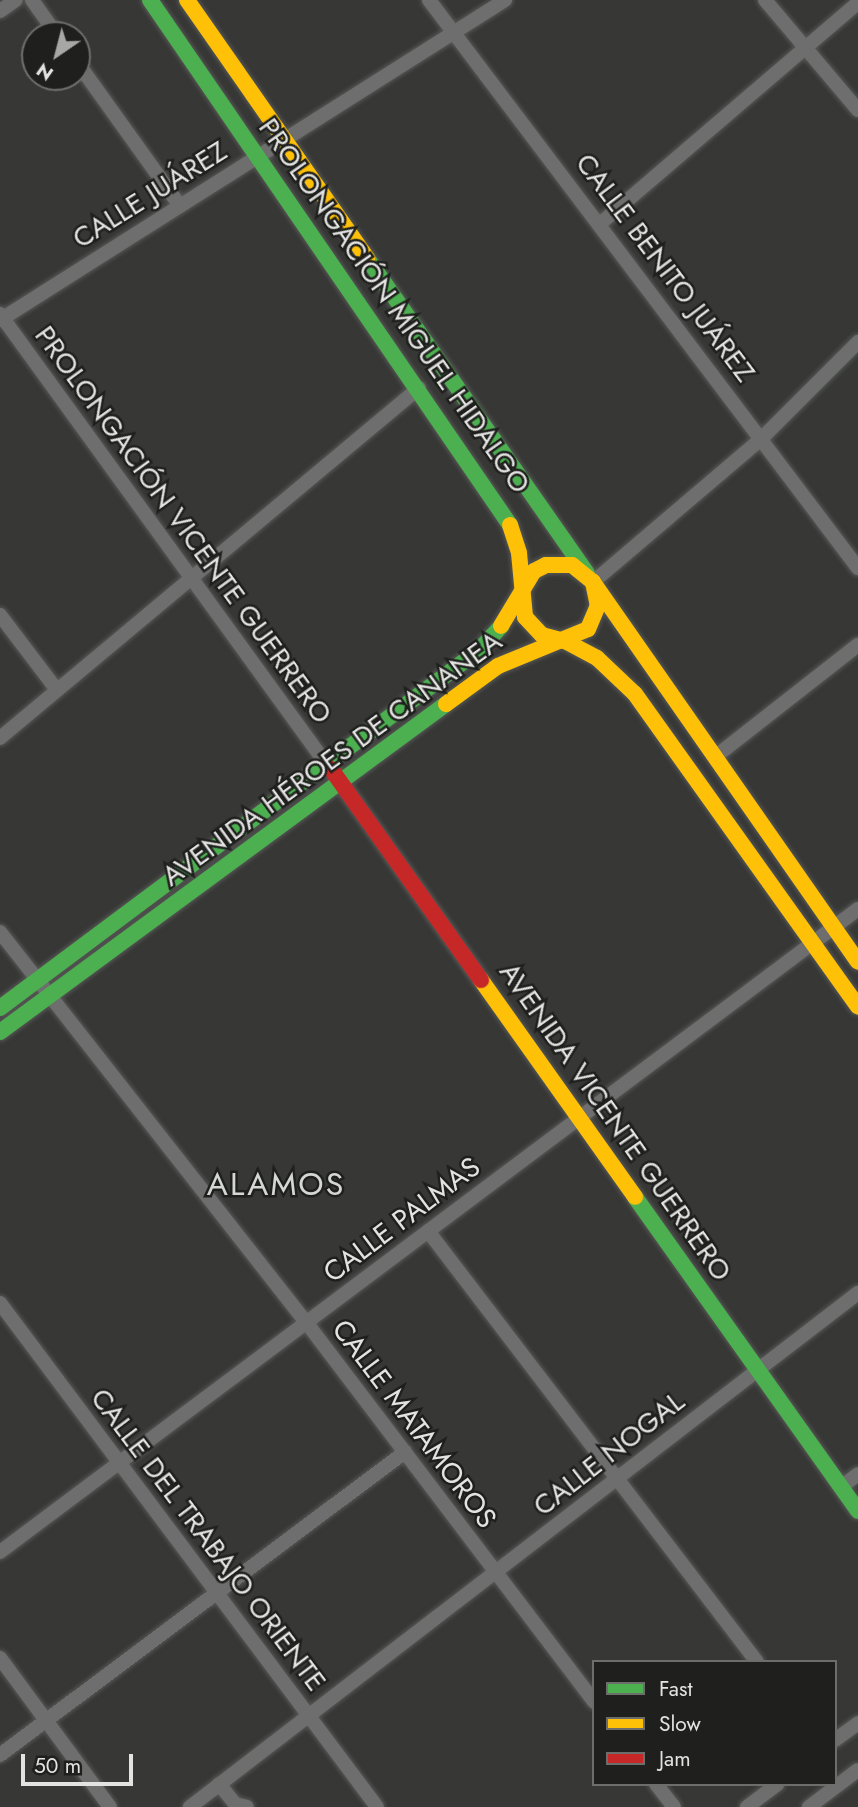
<!DOCTYPE html>
<meta charset="utf-8">
<style>
body{margin:0}
#map{position:relative;width:858px;height:1807px;overflow:hidden;background:#373836;font-family:Jost,sans-serif}
div>[style]{position:absolute}
[style*='--x']{left:calc(var(--x)*1px);top:calc(var(--y)*1px);width:calc(var(--w)*1px);rotate:calc(var(--a)*1deg)}
.roads{filter:drop-shadow(0 0 2px #565755) drop-shadow(0 0 2px #565755)}
.street>*{height:14px;margin:-7px;padding:0 7px;transform-origin:7px;border-radius:7px;background:#6d6e6d}
.fast>*{height:16px;margin:-8px;padding:0 8px;transform-origin:8px;border-radius:8px;background:#4caf50}
.slow>*{height:16px;margin:-8px;padding:0 8px;transform-origin:8px;border-radius:8px;background:#ffc107}
.jam>*{height:16px;margin:-8px;padding:0 8px;transform-origin:8px;border-radius:8px;background:#c62828}
span{translate:-50% -50%;white-space:nowrap;text-align:center;line-height:1.15;-webkit-text-stroke:5px #1f201e;paint-order:stroke}
.street-label{font-size:28px;color:#e3e4e2}
.quarter-label{font-size:32px;color:#d4d7d2;letter-spacing:2px}
.legend{position:absolute;left:592px;top:1660px;width:245px;height:126px;box-sizing:border-box;background:#1f201e;border:2px solid #6d6e6c;margin:0;padding:9px 12px;list-style:none;font-size:21px;color:#e3e4e2}
.legend li{display:flex;align-items:center;gap:14px;height:35px}
.legend b{width:35px;border:2px solid #6d6e6c}
.north{position:absolute;left:21px;top:21px;width:70px;height:70px;box-sizing:border-box;background:#1f201e;border:2px solid #6d6e6c;border-radius:50%;rotate:215deg;font-size:19px;font-weight:700;line-height:28px;text-align:center;color:#e3e4e2}
.north::after{content:'';display:block;margin:auto;width:24px;height:32px;background:#a7a8a6;clip-path:polygon(50% 0,100% 100%,50% 72%,0 100%)}
.scale{position:absolute;left:21px;top:1754px;width:112px;height:32px;box-sizing:border-box;border:4px solid #e3e4e2;border-top:0;padding-left:9px;font-size:21px;line-height:24px;white-space:nowrap;color:#e3e4e2;-webkit-text-stroke:5px #1f201e;paint-order:stroke}
</style>
<div id="map">
<div class="roads">
<div class="street">
<i style="--x:32;--y:0;--w:43;--a:54.5"></i>
<i style="--x:429;--y:0;--w:712;--a:52.94"></i>
<i style="--x:765;--y:0;--w:144;--a:49.8"></i>
<i style="--x:0;--y:11;--w:19;--a:-35"></i>
<i style="--x:77;--y:62;--w:177;--a:54.4"></i>
<i style="--x:601;--y:223;--w:338;--a:-40.6"></i>
<i style="--x:0;--y:314;--w:557;--a:54.06"></i>
<i style="--x:0;--y:320;--w:598;--a:-32.36"></i>
<i style="--x:593;--y:582;--w:222;--a:-40.4"></i>
<i style="--x:762;--y:438;--w:136;--a:-45"></i>
<i style="--x:0;--y:615;--w:94;--a:52.8"></i>
<i style="--x:0;--y:738;--w:546;--a:-39.87"></i>
<i style="--x:715;--y:757;--w:182;--a:-38.1"></i>
<i style="--x:0;--y:932;--w:496;--a:51.9"></i>
<i style="--x:306;--y:1322;--w:477;--a:52.8"></i>
<i style="--x:428;--y:1231;--w:542;--a:52.64"></i>
<i style="--x:0;--y:1303;--w:629;--a:53.2"></i>
<i style="--x:841;--y:1487;--w:21;--a:-37"></i>
<i style="--x:0;--y:1552;--w:1072;--a:-36.85"></i>
<i style="--x:0;--y:1658;--w:185;--a:53.6"></i>
<i style="--x:835;--y:1740;--w:29;--a:-36"></i>
<i style="--x:0;--y:1755;--w:506;--a:-36.8"></i>
<i style="--x:219;--y:1784;--w:26;--a:51"></i>
<i style="--x:235;--y:1804;--w:12;--a:14"></i>
<i style="--x:656;--y:1784;--w:29;--a:52"></i>
<i style="--x:190;--y:1807;--w:843;--a:-37.58"></i>
<i style="--x:747;--y:1807;--w:38;--a:-37"></i>
<i style="--x:809;--y:1807;--w:61;--a:-37.1"></i>
</div>
<div class="fast">
<i style="--x:150;--y:0;--w:637;--a:55.56"></i>
<i style="--x:367;--y:258;--w:384;--a:55.1"></i>
<i style="--x:0;--y:1008;--w:598;--a:-36.77"></i>
<i style="--x:479;--y:650;--w:33;--a:-47"></i>
<i style="--x:0;--y:1032;--w:554;--a:-36.33"></i>
<i style="--x:635;--y:1197;--w:385;--a:54.6"></i>
</div>
<div class="slow">
<i style="--x:187;--y:0;--w:315;--a:55.1"></i>
<i style="--x:510;--y:525;--w:29;--a:72"></i>
<i style="--x:519;--y:553;--w:64;--a:84.6"></i>
<i style="--x:525;--y:617;--w:25;--a:47"></i>
<i style="--x:542;--y:635;--w:24;--a:15"></i>
<i style="--x:593;--y:582;--w:463;--a:55.1"></i>
<i style="--x:565;--y:641;--w:36;--a:28"></i>
<i style="--x:597;--y:658;--w:52;--a:43.5"></i>
<i style="--x:635;--y:694;--w:384;--a:54.5"></i>
<i style="--x:446;--y:704;--w:64;--a:-36.2"></i>
<i style="--x:498;--y:666;--w:97;--a:-22.3"></i>
<i style="--x:588;--y:629;--w:25;--a:-67"></i>
<i style="--x:598;--y:606;--w:25;--a:-102"></i>
<i style="--x:593;--y:582;--w:27;--a:-141"></i>
<i style="--x:572;--y:565;--w:26;--a:180"></i>
<i style="--x:546;--y:565;--w:13;--a:153"></i>
<i style="--x:534;--y:571;--w:64;--a:121"></i>
<i style="--x:481;--y:980;--w:266;--a:54.6"></i>
</div>
<div class="jam">
<i style="--x:331;--y:769;--w:259;--a:54.6"></i>
</div>
</div>
<div class="street-label">
<span style="left:150px;top:195px;rotate:-32deg">CALLE JUÁREZ</span>
<span style="left:665px;top:268px;rotate:53deg">CALLE BENITO JUÁREZ</span>
<span style="left:394px;top:306px;rotate:55deg">PROLONGACIÓN MIGUEL HIDALGO</span>
<span style="left:183px;top:525px;rotate:54deg">PROLONGACIÓN VICENTE GUERRERO</span>
<span style="left:332px;top:759px;rotate:-36deg">AVENIDA HÉROES DE CANANEA</span>
<span style="left:615px;top:1122px;rotate:55deg">AVENIDA VICENTE GUERRERO</span>
<span style="left:402px;top:1220px;rotate:-37deg">CALLE PALMAS</span>
<span style="left:414px;top:1424px;rotate:53deg">CALLE MATAMOROS</span>
<span style="left:609px;top:1454px;rotate:-38deg">CALLE NOGAL</span>
<span style="left:208px;top:1540px;rotate:53deg">CALLE DEL TRABAJO ORIENTE</span>
</div>
<div class="quarter-label">
<span style="left:276px;top:1184px">ALAMOS</span>
</div>
<ul class="legend">
<li><b style="height:9px;background:#4caf50"></b>Fast</li>
<li><b style="height:9px;background:#ffc107"></b>Slow</li>
<li><b style="height:9px;background:#c62828"></b>Jam</li>
</ul>
<div class="north">N</div>
<div class="scale">50 m</div>
</div>
